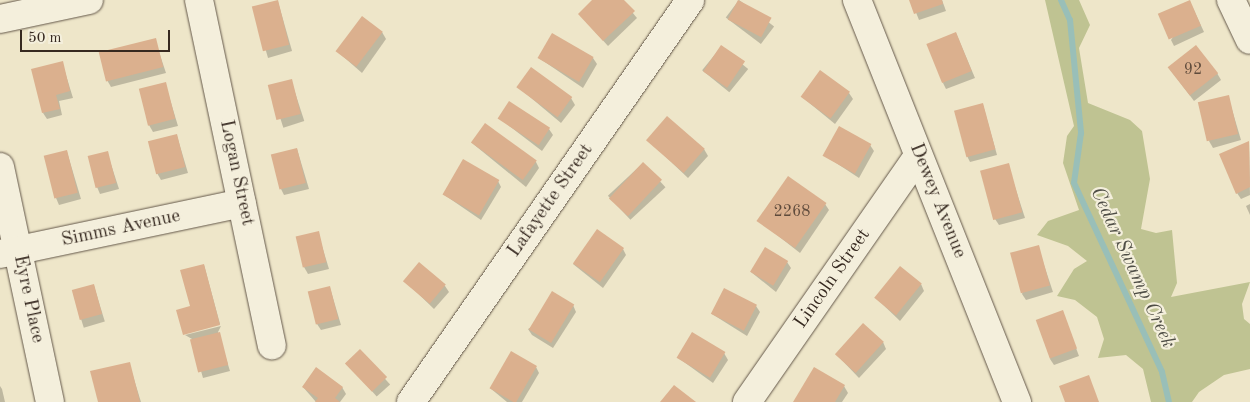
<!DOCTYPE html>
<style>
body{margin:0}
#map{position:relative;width:1250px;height:402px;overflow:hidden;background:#eee6c9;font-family:"Old Standard TT",serif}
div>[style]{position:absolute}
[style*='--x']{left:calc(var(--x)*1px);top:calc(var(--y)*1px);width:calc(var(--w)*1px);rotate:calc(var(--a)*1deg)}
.green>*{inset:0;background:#bfc392}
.shadow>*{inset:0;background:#0003;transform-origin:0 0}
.stream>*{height:6px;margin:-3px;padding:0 3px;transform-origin:3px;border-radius:3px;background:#99bfb8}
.building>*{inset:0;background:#dbb08e;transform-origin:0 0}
.roads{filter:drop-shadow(0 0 1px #64584a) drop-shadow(0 0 1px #64584a)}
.minor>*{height:28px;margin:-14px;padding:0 14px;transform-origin:14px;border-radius:14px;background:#f4efdc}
span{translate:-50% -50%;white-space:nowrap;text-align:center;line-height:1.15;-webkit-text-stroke:4.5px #f4efdc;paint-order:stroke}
.number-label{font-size:16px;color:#5f4b3c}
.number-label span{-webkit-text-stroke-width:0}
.street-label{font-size:19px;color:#362920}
.water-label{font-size:20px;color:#4f4e46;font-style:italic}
.scale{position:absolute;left:20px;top:30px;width:150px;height:22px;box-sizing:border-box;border:2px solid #362920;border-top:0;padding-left:6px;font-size:15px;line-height:18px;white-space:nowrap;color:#362920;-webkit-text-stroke:4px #f4efdc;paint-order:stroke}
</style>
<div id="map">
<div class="green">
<i style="clip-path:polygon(1045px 0,1079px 0,1090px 25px,1079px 48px,1088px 103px,1130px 120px,1142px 131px,1150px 179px,1141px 229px,1156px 233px,1172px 230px,1177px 283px,1171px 297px,1250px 282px,1242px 304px,1244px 319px,1250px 324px,1250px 369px,1224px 375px,1199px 392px,1192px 402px,1151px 402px,1143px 369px,1126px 355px,1098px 358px,1104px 339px,1097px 317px,1075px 300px,1057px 296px,1074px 269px,1087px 261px,1068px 246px,1037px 235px,1048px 221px,1079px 210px,1063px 163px,1067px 136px,1074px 126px)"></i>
</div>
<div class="shadow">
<i style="clip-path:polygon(594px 0,622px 0,637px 18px,608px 46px,579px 14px)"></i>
<i style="left:739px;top:0;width:44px;height:22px;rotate:37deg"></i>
<i style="clip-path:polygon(911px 0,942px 0,946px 11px,919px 20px)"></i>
<i style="left:278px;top:2px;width:51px;height:25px;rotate:74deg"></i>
<i style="clip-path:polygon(1193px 8px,1204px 32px,1174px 46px,1171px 40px)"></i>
<i style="clip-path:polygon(382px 32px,386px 39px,362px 73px,338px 52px)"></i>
<i style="clip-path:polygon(956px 33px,975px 78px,946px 89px,943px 83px)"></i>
<i style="clip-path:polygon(155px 40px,166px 73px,111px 87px,107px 80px)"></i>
<i style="left:721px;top:47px;width:35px;height:30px;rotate:39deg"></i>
<i style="clip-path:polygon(539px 58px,593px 58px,597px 64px,583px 88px)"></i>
<i style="clip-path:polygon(62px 62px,73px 98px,59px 101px,62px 115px,47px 119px,43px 113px)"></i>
<i style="clip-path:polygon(1169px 68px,1217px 73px,1221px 80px,1194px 101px)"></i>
<i style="left:291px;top:80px;width:43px;height:22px;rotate:72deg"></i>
<i style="clip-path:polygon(165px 83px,178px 126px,153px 132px,149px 125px)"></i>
<i style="clip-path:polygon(518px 87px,571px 98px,575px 105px,561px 123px)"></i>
<i style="clip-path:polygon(849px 93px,853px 99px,835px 124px,802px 97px)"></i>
<i style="clip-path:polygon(1228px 96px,1241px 140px,1213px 148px,1209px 141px)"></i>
<i style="clip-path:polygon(983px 105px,997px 155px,970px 162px,967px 156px)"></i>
<i style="clip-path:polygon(499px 118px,549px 129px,553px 135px,542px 151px)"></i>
<i style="clip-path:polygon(177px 136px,188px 173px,161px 180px,157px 173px)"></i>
<i style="clip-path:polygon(648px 140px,704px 149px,708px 156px,688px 178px)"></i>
<i style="clip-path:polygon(472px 143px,536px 162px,539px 168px,526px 187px)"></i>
<i style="clip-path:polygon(1249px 143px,1250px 195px,1241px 199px,1237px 193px)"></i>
<i style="clip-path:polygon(870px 145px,874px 151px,859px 178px,824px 155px)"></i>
<i style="clip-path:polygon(297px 149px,309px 189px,284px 195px,281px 189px)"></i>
<i style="clip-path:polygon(67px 152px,81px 199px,59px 205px,56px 198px)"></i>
<i style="clip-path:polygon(107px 152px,119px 189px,100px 194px,97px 187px)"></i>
<i style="left:643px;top:163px;width:33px;height:48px;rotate:47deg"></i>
<i style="clip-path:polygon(1008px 165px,1025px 218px,999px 225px,995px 219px)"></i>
<i style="clip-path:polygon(498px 181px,501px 187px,481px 220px,443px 194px)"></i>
<i style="clip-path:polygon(825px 204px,829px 210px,800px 253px,759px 221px)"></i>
<i style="clip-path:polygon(1250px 204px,1250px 215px,1246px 206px)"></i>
<i style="clip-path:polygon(318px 233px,329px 269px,308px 274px,304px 267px)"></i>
<i style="clip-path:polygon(1038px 247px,1053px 292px,1026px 300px,1022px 294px)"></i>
<i style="clip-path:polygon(623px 249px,626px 255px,603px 288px,573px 264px)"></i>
<i style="clip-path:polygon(787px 262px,791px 268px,776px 292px,751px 272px)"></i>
<i style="clip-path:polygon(204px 265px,220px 324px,184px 333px)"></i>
<i style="clip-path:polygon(405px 281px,445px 286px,449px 292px,434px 309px)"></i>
<i style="clip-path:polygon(921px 284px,924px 291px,900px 321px,876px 298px)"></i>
<i style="left:94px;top:286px;width:37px;height:22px;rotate:73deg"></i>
<i style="clip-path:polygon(330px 288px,341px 325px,321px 330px,317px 324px)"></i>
<i style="clip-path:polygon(573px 305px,576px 312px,553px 348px,532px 335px,528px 329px)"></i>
<i style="clip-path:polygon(756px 306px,760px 312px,747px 336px,712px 314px)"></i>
<i style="clip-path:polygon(1062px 311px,1079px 356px,1054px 365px,1050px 359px)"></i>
<i style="clip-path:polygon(221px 326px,218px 332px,230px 371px,203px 378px,192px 339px,185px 335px)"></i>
<i style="clip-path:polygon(883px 342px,886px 349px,859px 378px,836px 354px)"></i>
<i style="left:360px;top:351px;width:45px;height:18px;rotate:48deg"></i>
<i style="clip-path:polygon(724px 353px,728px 360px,713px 383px,677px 357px)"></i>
<i style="clip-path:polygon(129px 363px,141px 402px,99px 402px)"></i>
<i style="clip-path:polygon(536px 367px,539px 373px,522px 402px,507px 402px,490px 388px)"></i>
<i style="clip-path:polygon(0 386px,2px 389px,5px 402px,0 402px)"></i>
<i style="clip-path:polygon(844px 386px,848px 393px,842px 402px,795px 402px)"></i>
<i style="clip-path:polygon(303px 387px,342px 387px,346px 394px,340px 402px,316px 402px)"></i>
</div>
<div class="stream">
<i style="--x:1061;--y:0;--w:22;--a:66"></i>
<i style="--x:1070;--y:20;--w:114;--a:84.4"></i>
<i style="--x:1081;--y:133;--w:50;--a:98"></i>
<i style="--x:1074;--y:183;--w:208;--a:65"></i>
<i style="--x:1162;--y:372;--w:31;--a:77"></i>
</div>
<div class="building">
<i style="left:278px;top:0;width:46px;height:27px;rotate:76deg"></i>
<i style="clip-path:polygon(592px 0,624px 0,635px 11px,603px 41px,578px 14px)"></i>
<i style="left:738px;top:0;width:38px;height:22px;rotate:28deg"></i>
<i style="clip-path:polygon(909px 0,942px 0,943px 4px,914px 14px)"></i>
<i style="left:1190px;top:0;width:28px;height:35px;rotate:67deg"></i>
<i style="left:362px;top:16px;width:26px;height:44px;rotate:37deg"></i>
<i style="left:956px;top:32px;width:42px;height:32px;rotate:68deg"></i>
<i style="left:552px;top:33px;width:48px;height:29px;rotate:30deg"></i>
<i style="left:156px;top:38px;width:30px;height:59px;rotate:76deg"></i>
<i style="left:721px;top:45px;width:29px;height:32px;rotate:34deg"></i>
<i style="left:1196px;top:45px;width:36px;height:36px;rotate:52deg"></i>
<i style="clip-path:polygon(63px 61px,70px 91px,56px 95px,60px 109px,42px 113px,31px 69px)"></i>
<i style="left:531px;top:67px;width:51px;height:25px;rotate:36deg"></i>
<i style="left:820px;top:70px;width:37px;height:33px;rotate:36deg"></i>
<i style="left:292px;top:79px;width:36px;height:25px;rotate:76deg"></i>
<i style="left:166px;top:82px;width:38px;height:28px;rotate:76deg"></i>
<i style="left:1229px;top:95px;width:40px;height:32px;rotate:77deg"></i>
<i style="left:509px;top:101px;width:49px;height:21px;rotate:33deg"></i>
<i style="left:983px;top:103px;width:48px;height:30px;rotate:75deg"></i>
<i style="left:667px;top:116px;width:50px;height:32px;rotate:41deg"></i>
<i style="left:485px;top:123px;width:64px;height:24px;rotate:36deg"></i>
<i style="left:839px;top:126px;width:37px;height:34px;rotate:29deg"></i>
<i style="left:177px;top:134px;width:34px;height:30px;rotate:76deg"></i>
<i style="clip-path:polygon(1249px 141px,1250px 187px,1236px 194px,1219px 154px)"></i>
<i style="left:297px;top:148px;width:36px;height:27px;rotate:76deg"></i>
<i style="left:67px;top:150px;width:44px;height:24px;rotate:76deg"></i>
<i style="left:108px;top:151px;width:33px;height:21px;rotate:76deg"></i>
<i style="left:463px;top:159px;width:42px;height:41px;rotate:30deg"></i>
<i style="left:643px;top:162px;width:26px;height:50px;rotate:43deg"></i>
<i style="left:1009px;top:163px;width:51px;height:30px;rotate:75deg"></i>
<i style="left:788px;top:176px;width:47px;height:55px;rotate:35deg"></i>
<i style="left:597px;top:229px;width:33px;height:42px;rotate:35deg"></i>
<i style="left:319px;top:231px;width:32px;height:24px;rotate:77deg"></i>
<i style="left:1039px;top:245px;width:42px;height:30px;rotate:75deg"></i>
<i style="left:765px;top:247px;width:27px;height:29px;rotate:31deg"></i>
<i style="left:419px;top:262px;width:35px;height:25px;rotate:40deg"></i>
<i style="clip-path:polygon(204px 264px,220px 325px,183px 335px,176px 310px,190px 306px,180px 270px)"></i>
<i style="left:900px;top:266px;width:28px;height:41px;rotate:39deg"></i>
<i style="left:94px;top:284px;width:31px;height:23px;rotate:75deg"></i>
<i style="left:330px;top:286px;width:34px;height:23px;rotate:76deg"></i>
<i style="left:724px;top:288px;width:37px;height:29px;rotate:27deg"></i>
<i style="left:552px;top:291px;width:26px;height:45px;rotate:31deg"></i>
<i style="left:1063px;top:310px;width:41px;height:29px;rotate:70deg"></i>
<i style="left:863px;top:323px;width:28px;height:42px;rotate:42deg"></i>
<i style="left:220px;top:332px;width:34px;height:31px;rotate:76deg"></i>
<i style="left:692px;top:332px;width:39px;height:30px;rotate:31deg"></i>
<i style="left:360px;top:349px;width:39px;height:21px;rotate:46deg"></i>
<i style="left:511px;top:351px;width:30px;height:43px;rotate:30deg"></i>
<i style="clip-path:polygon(130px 362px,140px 402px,98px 402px,90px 371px)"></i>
<i style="clip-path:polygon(316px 367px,343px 387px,335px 398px,340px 402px,315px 402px,318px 398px,302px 387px)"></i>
<i style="clip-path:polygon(814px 367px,845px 385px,835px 402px,793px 402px)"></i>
<i style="clip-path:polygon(1089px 375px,1099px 402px,1065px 402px,1059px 386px)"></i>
<i style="clip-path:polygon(674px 385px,696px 402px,660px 402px)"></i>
</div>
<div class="roads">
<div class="minor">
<i style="--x:199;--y:0;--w:353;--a:78.1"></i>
<i style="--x:857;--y:0;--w:433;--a:68.3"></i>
<i style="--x:1231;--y:0;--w:44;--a:64.6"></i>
<i style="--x:0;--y:19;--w:91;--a:-12.1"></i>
<i style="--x:0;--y:167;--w:240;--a:78"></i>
<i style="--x:0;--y:254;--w:247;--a:-11.9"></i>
<i style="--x:411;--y:402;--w:489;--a:-55.2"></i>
<i style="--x:747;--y:402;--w:300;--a:-55.2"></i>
</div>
</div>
<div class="number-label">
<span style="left:1193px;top:70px">92</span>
<span style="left:792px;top:212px">2268</span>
</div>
<div class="street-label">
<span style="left:236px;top:173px;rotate:78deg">Logan Street</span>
<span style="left:551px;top:201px;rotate:-55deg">Lafayette Street</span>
<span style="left:937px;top:201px;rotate:68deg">Dewey Avenue</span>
<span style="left:121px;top:229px;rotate:-12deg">Simms Avenue</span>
<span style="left:833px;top:279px;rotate:-55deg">Lincoln Street</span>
<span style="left:28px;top:299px;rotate:78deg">Eyre Place</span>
</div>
<div class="water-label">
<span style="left:1132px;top:268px;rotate:65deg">Cedar Swamp Creek</span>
</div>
<div class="scale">50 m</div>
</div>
